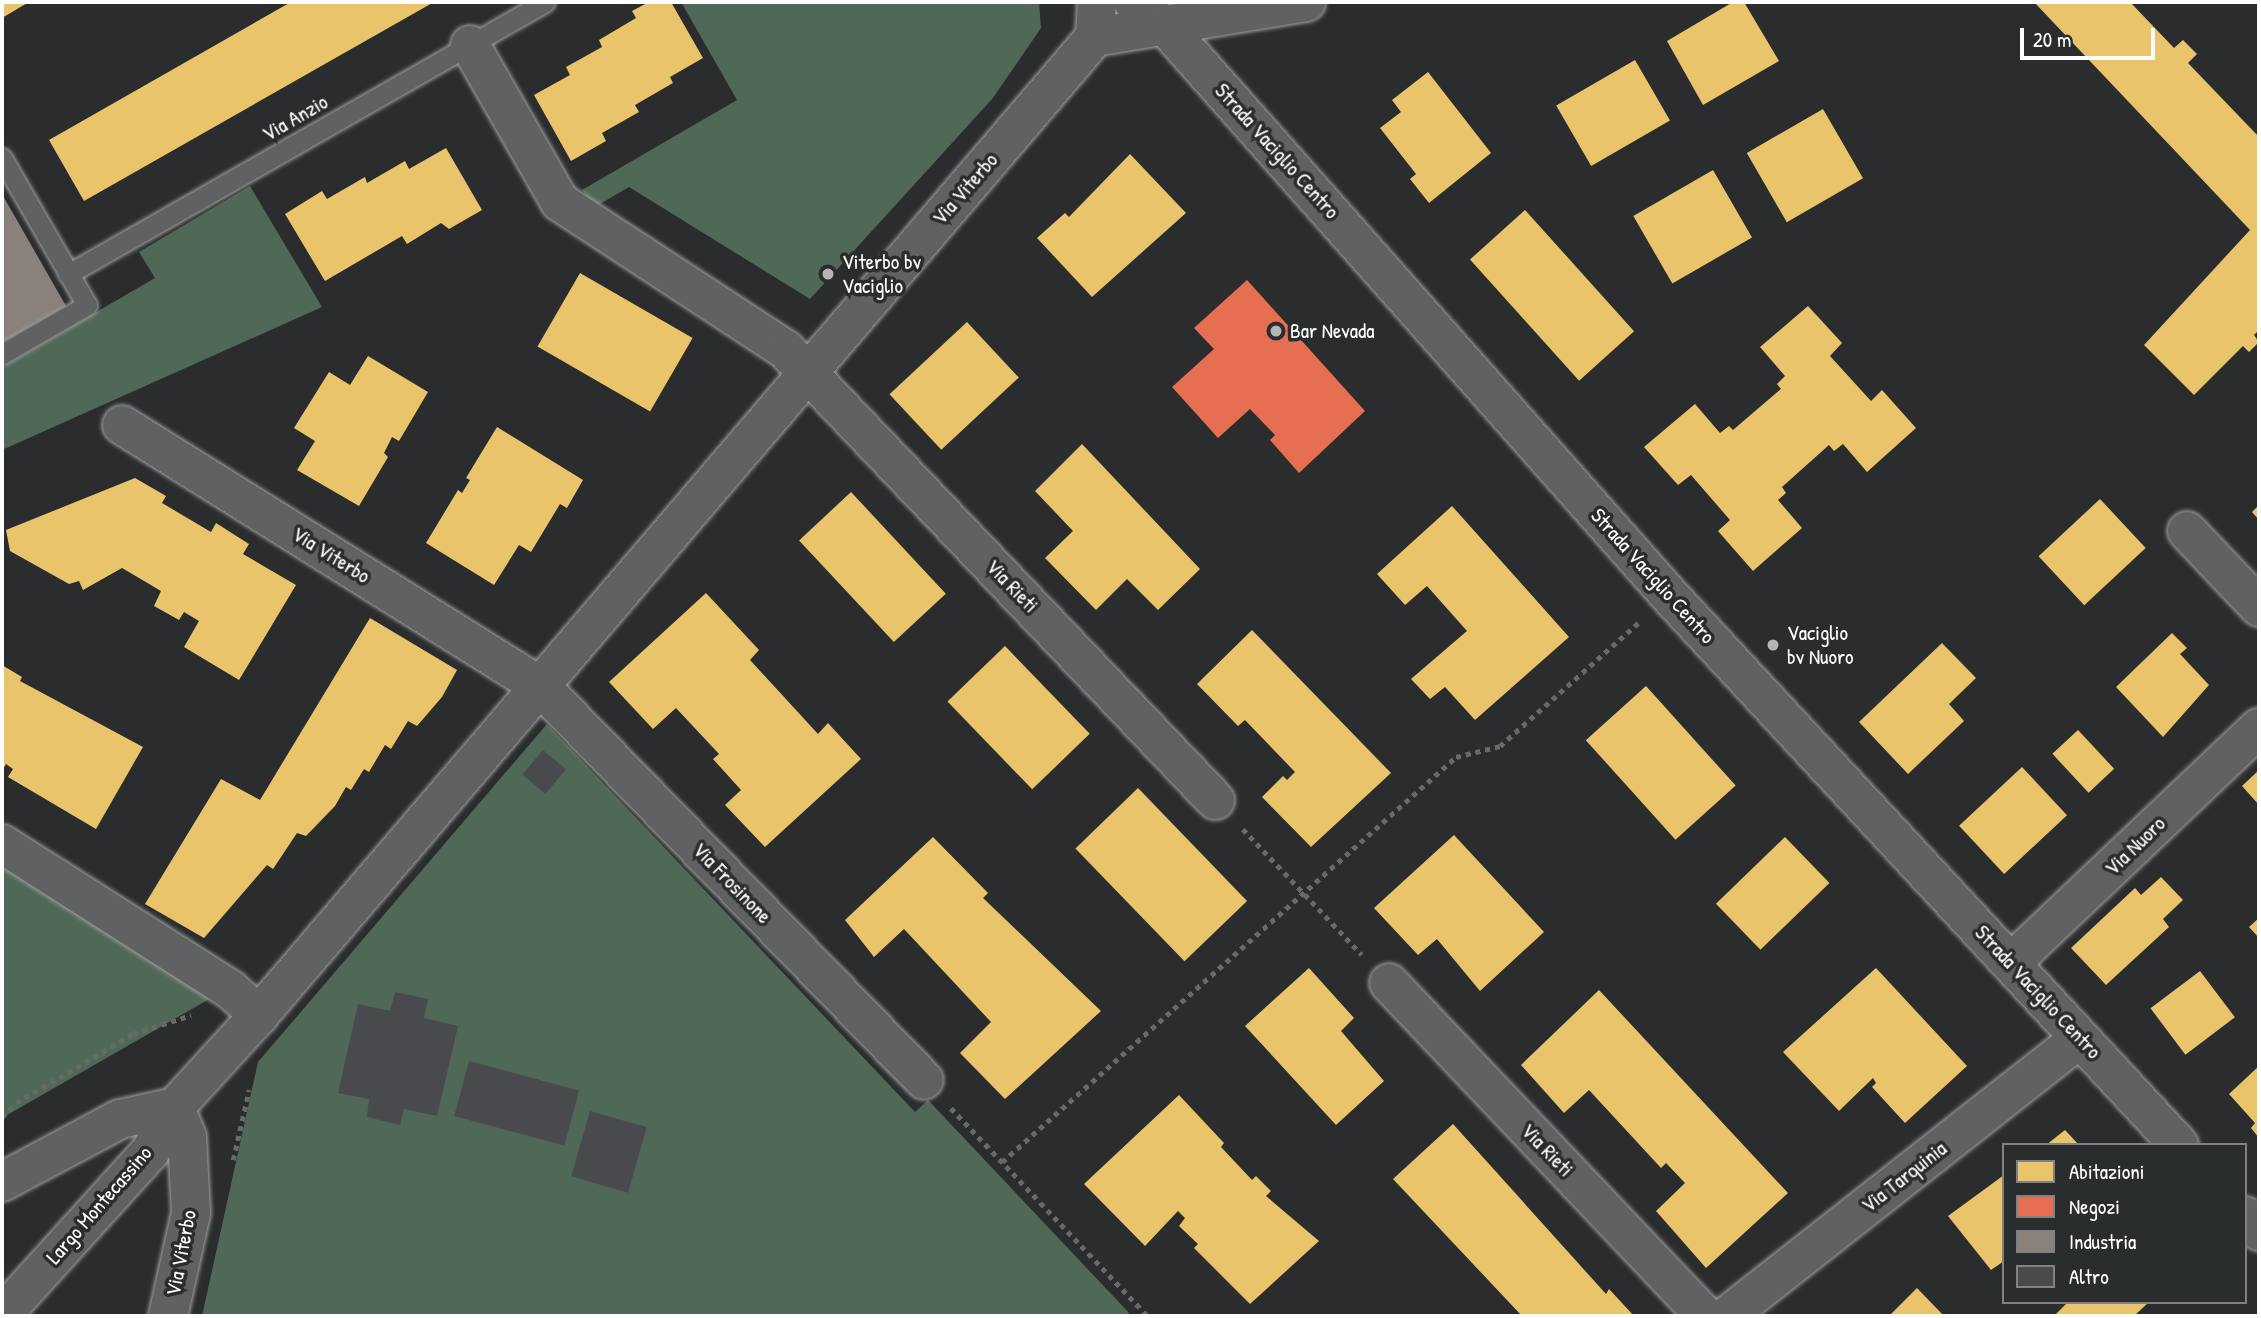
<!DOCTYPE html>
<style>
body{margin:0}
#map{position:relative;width:2261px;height:1318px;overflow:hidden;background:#2b2c2d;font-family:"Patrick Hand",sans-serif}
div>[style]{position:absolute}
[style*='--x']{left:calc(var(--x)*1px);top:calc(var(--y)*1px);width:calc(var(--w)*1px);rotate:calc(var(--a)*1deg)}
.green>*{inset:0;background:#506858}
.homes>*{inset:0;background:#e9c46a;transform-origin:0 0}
.shops>*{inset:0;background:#e76f51}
.industry>*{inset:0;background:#8a817c}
.building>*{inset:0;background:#494a4d;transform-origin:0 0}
.path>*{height:4.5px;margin-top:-2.25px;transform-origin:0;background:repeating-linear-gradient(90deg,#686969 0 5px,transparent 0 10px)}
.roads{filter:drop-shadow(0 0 2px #a0a0a0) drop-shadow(0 0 2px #a0a0a0)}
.service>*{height:19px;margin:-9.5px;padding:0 9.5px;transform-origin:9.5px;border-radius:9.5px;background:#606162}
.minor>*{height:38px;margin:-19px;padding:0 19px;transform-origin:19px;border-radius:19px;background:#606162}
.tertiary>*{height:38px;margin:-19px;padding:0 19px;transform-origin:19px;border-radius:19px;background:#606162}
.dots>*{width:19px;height:19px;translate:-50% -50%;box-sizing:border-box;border:4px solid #2a2d2e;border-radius:50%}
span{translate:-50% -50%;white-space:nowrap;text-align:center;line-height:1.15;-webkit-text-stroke:7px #2a2d2e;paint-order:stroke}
.street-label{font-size:21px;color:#fff}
.poi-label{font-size:21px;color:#fff}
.left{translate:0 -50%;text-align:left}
.frame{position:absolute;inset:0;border:4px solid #fff;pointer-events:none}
.legend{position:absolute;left:2002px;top:1143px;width:245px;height:161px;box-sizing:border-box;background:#2a2d2e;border:2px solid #7f8182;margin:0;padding:9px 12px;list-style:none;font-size:21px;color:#fff}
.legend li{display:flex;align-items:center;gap:14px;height:35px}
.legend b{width:35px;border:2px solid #7f8182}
.scale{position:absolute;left:2020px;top:28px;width:135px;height:32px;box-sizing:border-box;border:4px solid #fff;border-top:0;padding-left:9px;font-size:21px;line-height:24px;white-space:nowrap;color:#fff;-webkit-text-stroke:5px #2a2d2e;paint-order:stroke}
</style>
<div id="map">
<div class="green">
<i style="clip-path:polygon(681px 2px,1039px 2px,1041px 28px,993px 98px,810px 299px,629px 187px,593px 208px,582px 190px,737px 100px)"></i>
<i style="clip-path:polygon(250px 186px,322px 307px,2px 450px,2px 367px,155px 278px,139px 252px)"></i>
<i style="clip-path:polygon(547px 724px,915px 1112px,928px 1100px,1132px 1316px,202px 1316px,258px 1062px)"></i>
<i style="clip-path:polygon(2px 864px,211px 998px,2px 1118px)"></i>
</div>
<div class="homes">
<i style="clip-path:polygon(2px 2px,29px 2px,2px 18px)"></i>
<i style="clip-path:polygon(291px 2px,434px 2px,84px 201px,49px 140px)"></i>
<i style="clip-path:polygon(649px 2px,671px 2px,703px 58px,670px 77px,673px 83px,635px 105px,639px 112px,602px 133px,606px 141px,571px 161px,534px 95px,570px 75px,566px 67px,602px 47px,599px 40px,636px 18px,632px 11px)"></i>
<i style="clip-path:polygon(1733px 2px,1744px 2px,1779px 61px,1703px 105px,1667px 41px)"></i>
<i style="clip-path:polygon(2034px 2px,2130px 2px,2174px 48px,2183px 40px,2197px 54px,2188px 63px,2259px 137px,2259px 330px,2254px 335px,2259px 342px,2249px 352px,2243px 346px,2194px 395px,2144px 345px,2250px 230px)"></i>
<i style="left:1635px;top:60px;width:70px;height:91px;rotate:60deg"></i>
<i style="clip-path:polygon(1428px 72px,1491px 153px,1429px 203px,1410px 179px,1416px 174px,1380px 128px,1401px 112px,1392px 100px)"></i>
<i style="left:1823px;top:109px;width:80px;height:88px;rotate:60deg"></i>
<i style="clip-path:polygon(446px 148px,482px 210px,449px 229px,441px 223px,407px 244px,402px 236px,325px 281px,285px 214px,322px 191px,327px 199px,365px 177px,367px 183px,405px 161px,409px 169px)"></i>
<i style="clip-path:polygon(1130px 154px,1186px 213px,1092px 297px,1037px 238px,1065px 213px,1069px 217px)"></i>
<i style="left:1713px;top:170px;width:78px;height:92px;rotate:60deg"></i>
<i style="left:1525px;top:210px;width:163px;height:74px;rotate:48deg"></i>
<i style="left:580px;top:273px;width:130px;height:85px;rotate:30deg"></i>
<i style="clip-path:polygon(1808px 306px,1842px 343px,1830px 356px,1871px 401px,1882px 390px,1916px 428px,1867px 472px,1843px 444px,1834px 451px,1829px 445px,1782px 487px,1786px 493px,1778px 500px,1802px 528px,1753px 571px,1718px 531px,1730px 520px,1691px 475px,1678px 485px,1644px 447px,1695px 404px,1720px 433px,1729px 426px,1733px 430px,1781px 389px,1777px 384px,1785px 376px,1760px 347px)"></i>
<i style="left:967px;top:322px;width:76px;height:106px;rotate:47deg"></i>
<i style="clip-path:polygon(368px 356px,428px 392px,399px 441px,392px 437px,384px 453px,388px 457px,359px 506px,297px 470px,315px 441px,294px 428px,329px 372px,350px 385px)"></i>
<i style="clip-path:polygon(497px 427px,583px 480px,567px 508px,560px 504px,531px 552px,519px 545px,494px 585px,426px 543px,458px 490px,462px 493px,470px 480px,466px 478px)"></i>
<i style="clip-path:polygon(1082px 444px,1200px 569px,1158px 610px,1127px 579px,1096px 610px,1045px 558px,1073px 531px,1035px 491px)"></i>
<i style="clip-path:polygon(135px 478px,166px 496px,162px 503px,211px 532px,216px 523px,249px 544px,243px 554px,296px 585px,239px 680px,184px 647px,199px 621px,184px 612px,179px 620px,154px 606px,161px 591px,122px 568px,83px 590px,79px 581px,69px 584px,10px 551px,6px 530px)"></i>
<i style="left:851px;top:492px;width:139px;height:71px;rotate:47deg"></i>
<i style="left:2100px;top:499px;width:67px;height:84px;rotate:47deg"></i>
<i style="clip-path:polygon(2259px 505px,2259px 520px,2252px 512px)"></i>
<i style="clip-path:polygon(1452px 506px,1569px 637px,1475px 720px,1445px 687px,1430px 699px,1411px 679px,1467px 631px,1427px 586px,1405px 605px,1377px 574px)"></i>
<i style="clip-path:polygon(706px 593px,759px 650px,750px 660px,818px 734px,828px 723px,861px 759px,765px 847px,725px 805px,741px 790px,713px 759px,719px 754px,676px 708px,653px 729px,609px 682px)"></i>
<i style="clip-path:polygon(370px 618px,457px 670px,442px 697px,417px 726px,408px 721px,391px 749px,385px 745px,369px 772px,364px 769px,351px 790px,346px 787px,335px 806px,306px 836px,297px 833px,273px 869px,267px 865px,204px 938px,145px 904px,221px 779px,260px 800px)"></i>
<i style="clip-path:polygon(1252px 630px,1391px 773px,1311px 847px,1262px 797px,1283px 776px,1287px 780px,1295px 772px,1245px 720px,1238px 726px,1197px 684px)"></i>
<i style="clip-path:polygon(2172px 633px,2187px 648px,2180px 654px,2209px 685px,2163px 737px,2116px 687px)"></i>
<i style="clip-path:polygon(1942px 643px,1976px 678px,1949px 704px,1964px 721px,1908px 774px,1859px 722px)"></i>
<i style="left:1005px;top:646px;width:122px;height:80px;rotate:46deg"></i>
<i style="clip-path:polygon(2px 665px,22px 677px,20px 681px,143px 747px,96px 829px,8px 777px,13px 769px,6px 764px,2px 771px)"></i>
<i style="left:1646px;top:686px;width:134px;height:81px;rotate:48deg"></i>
<i style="left:2078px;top:730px;width:53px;height:35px;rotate:47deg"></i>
<i style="left:2022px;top:767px;width:66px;height:86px;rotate:47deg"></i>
<i style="clip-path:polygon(2259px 770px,2259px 805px,2242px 786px)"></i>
<i style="left:1138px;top:788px;width:157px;height:87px;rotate:46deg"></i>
<i style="clip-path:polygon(1454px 835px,1544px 932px,1480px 991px,1437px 939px,1418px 955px,1374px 908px)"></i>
<i style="clip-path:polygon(933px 837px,988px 893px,983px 898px,1101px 1011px,1005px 1099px,960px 1053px,991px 1022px,904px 929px,874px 957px,845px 920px)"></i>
<i style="left:1785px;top:837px;width:64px;height:96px;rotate:46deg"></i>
<i style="clip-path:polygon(2161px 877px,2183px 900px,2163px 919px,2169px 927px,2106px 985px,2071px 948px,2135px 888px,2141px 895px)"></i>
<i style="clip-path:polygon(2259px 918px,2259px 938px,2249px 927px)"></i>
<i style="clip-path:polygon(1309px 968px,1354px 1018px,1341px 1031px,1384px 1081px,1336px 1125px,1245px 1026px)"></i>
<i style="clip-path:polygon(1876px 968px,1967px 1066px,1905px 1123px,1872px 1087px,1876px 1083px,1873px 1078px,1839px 1111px,1783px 1052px)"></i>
<i style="left:2200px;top:971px;width:58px;height:62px;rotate:53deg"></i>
<i style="clip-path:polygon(1599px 990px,1788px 1193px,1706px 1268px,1656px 1211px,1685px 1183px,1666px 1163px,1661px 1168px,1589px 1090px,1564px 1113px,1521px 1065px)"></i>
<i style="clip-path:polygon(2259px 1066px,2259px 1138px,2251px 1128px,2255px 1123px,2229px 1094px)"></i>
<i style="clip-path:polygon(1179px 1095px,1224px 1143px,1221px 1147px,1252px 1180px,1256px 1176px,1271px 1191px,1266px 1196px,1319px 1241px,1250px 1304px,1194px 1248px,1198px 1244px,1179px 1226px,1185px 1218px,1178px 1211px,1145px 1246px,1084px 1184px)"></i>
<i style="clip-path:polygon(1453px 1124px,1606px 1294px,1609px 1289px,1634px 1316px,1522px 1316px,1393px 1179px)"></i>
<i style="clip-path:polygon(2065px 1130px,2079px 1145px,2046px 1145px)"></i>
<i style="clip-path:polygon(2004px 1175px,2004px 1261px,1991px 1270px,1948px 1216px)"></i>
<i style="clip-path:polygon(1917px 1288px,1944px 1316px,1889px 1316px)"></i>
<i style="clip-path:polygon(2068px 1302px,2149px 1302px,2134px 1316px,2058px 1316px,2056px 1314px)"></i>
</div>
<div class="shops">
<i style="clip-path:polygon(1247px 280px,1365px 411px,1299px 473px,1270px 440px,1275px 435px,1250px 409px,1218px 438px,1172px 387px,1214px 349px,1194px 328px)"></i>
</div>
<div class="industry">
<i style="clip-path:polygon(2px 194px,66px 306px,3px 342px,2px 340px)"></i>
</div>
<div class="building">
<i style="left:543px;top:750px;width:30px;height:32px;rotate:40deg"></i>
<i style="clip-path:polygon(395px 992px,428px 999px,424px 1018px,458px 1026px,437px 1116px,404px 1109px,400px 1125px,367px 1117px,369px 1099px,338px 1093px,358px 1004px,390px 1011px)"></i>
<i style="left:469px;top:1061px;width:114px;height:57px;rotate:15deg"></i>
<i style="left:590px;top:1111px;width:59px;height:68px;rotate:16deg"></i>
</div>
<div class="path">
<i style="--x:1243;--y:829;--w:173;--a:46.6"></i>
<i style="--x:951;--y:1108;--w:286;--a:46.6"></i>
<i style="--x:2;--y:1117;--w:20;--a:-45"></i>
<i style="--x:16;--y:1103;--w:136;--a:-30.5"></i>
<i style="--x:133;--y:1034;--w:61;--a:-18.1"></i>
<i style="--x:233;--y:1160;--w:72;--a:-77.1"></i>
<i style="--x:1002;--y:1162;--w:608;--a:-41.74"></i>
<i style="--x:1456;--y:757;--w:45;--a:-14"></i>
<i style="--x:1500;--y:746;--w:185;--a:-41.7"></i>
</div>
<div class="roads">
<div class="service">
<i style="--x:2;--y:158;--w:170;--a:60"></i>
<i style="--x:87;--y:305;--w:98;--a:150"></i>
<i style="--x:68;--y:274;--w:549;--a:-29.69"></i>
</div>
<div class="minor">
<i style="--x:1095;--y:37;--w:214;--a:-9.4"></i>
<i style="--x:470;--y:45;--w:181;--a:60.2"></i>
<i style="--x:560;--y:202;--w:270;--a:33.2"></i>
<i style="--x:786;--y:350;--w:622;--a:46.37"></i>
<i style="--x:122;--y:425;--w:493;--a:32"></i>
<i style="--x:540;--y:686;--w:550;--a:45.74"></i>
<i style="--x:2187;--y:531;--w:105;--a:46.5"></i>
<i style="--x:2;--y:844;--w:272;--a:32.5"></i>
<i style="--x:231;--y:990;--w:38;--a:42"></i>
<i style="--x:2011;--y:963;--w:342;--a:-43.5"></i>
<i style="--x:1389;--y:983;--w:459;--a:46.5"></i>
<i style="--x:2;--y:1182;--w:134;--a:-28.1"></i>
<i style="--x:120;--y:1119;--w:56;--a:-12.3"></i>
<i style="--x:2;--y:1315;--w:220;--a:-47.8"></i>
<i style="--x:150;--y:1152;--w:51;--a:-60.9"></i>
<i style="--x:175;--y:1107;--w:125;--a:-47.6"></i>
<i style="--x:259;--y:1015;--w:1287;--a:-49.48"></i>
<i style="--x:1095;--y:37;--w:35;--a:-87"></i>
<i style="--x:168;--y:1316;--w:106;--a:-77.4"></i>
<i style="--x:191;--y:1213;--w:76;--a:-93"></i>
<i style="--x:187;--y:1137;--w:32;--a:-112"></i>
<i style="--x:1727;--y:1316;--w:449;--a:-38.2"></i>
</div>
<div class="tertiary">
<i style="--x:1133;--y:2;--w:41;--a:37.1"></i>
<i style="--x:1166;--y:27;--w:759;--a:48.47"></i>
<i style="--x:1669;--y:595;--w:750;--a:47.16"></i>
<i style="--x:2245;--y:1216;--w:21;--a:47"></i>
</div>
</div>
<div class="dots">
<i style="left:828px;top:274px;background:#b5b5b6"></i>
<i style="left:1276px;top:331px;background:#b5b5b6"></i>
<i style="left:1773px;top:645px;background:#b5b5b6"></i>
</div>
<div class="street-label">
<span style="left:295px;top:118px;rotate:-30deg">Via Anzio</span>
<span style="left:1277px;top:151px;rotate:48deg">Strada Vaciglio Centro</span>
<span style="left:965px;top:189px;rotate:-49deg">Via Viterbo</span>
<span style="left:331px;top:555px;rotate:32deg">Via Viterbo</span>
<span style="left:1653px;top:576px;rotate:48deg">Strada Vaciglio Centro</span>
<span style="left:1012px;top:586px;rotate:46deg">Via Rieti</span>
<span style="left:2135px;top:846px;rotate:-44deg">Via Nuoro</span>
<span style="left:732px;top:883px;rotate:46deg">Via Frosinone</span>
<span style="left:2038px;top:992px;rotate:47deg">Strada Vaciglio Centro</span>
<span style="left:1547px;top:1150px;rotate:46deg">Via Rieti</span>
<span style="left:1904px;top:1177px;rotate:-38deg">Via Tarquinia</span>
<span style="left:99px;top:1205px;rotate:-49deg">Largo Montecassino</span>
<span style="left:181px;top:1253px;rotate:-79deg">Via Viterbo</span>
</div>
<div class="poi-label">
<span class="left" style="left:842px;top:274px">Viterbo bv<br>Vaciglio</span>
<span class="left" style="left:1290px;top:331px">Bar Nevada</span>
<span class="left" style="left:1787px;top:645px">Vaciglio<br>bv Nuoro</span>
</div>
<div class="frame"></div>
<ul class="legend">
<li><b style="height:19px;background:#e9c46a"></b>Abitazioni</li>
<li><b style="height:19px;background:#e76f51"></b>Negozi</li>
<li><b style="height:19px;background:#8a817c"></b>Industria</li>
<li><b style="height:19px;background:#494a4d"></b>Altro</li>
</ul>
<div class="scale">20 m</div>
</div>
